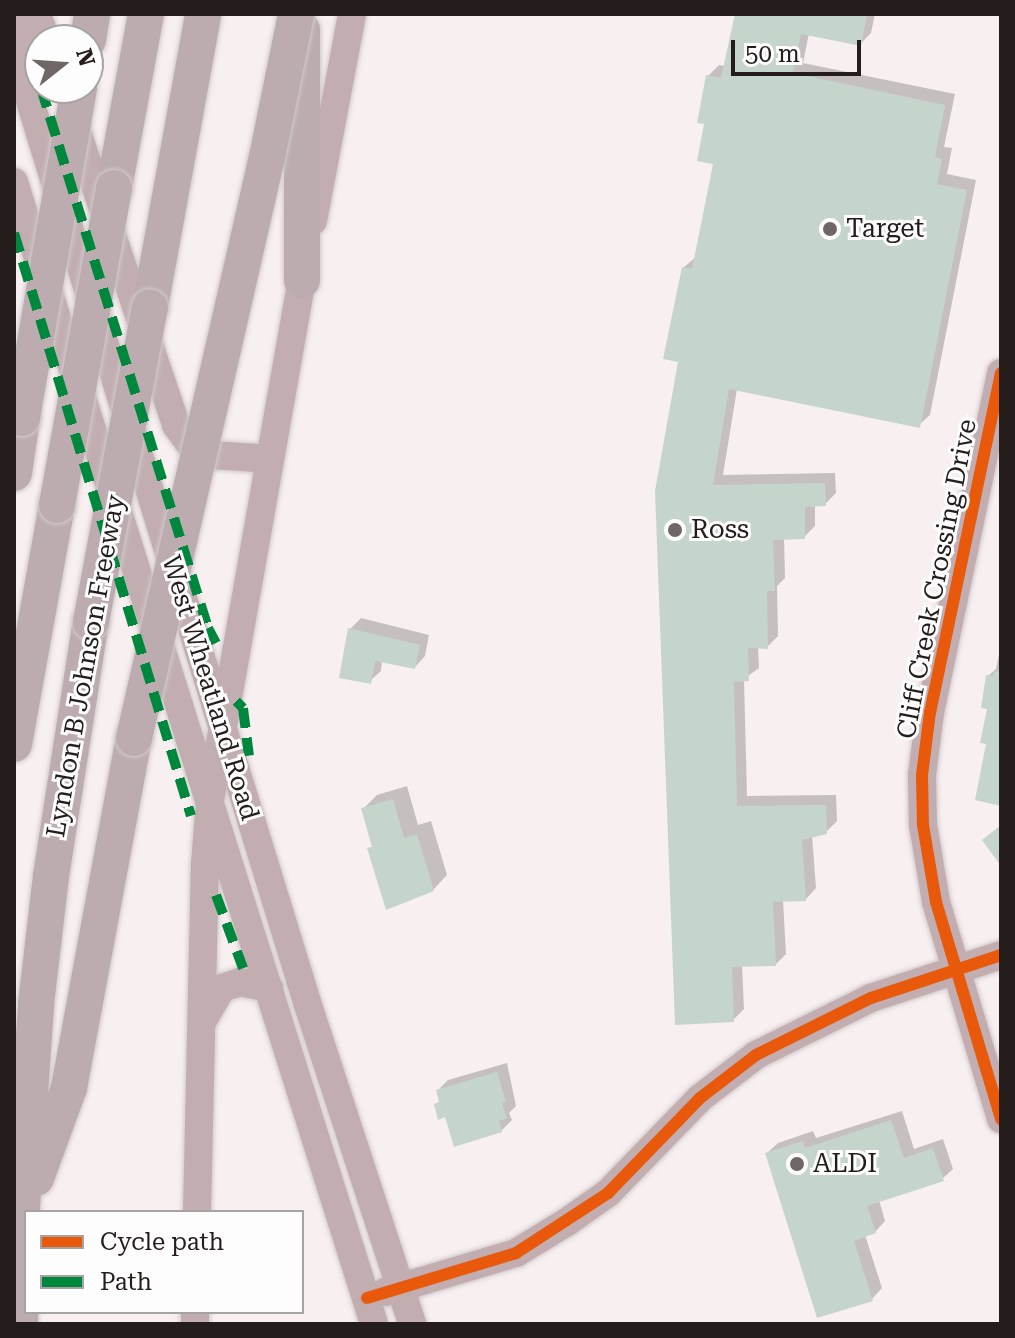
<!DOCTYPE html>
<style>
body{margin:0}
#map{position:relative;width:1015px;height:1338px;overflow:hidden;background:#f8eff0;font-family:"Roboto Serif",serif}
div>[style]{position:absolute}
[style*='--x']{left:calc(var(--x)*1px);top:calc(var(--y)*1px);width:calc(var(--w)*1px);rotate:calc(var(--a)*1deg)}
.shadow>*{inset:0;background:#0003}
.building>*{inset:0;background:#c6d5cc}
.roads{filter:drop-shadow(0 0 2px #d1cacb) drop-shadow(0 0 2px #d1cacb)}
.secondary>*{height:28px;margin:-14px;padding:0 14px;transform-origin:14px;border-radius:14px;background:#c2aeb0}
.highway>*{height:36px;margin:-18px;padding:0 18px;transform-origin:18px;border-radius:18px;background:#bcacaf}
.bridges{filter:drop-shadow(0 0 2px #d1cacb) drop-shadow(0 0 2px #d1cacb)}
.highway-bridge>*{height:36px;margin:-18px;padding:0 18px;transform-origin:18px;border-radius:18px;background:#bcacaf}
.quiet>*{height:10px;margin-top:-5px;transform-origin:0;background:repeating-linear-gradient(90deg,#00873e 0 20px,transparent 0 30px)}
.cycleway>*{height:12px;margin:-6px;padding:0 6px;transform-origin:6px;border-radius:6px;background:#e8590c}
.dots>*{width:22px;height:22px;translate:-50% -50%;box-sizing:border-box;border:4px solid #fdfdfd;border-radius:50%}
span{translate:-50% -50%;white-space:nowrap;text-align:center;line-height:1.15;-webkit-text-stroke:6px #fdfdfd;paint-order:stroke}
.poi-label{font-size:26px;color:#251c1c}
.left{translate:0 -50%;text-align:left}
.street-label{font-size:26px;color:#251c1c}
.frame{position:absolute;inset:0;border:16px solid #251c1c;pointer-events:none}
.legend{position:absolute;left:24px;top:1210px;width:280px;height:104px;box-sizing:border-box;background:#fdfdfd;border:2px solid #a7a3a3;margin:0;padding:10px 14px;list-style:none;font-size:24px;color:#251c1c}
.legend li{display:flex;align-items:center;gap:16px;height:40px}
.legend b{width:40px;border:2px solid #a7a3a3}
.north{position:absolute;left:24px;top:24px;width:80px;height:80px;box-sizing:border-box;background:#fdfdfd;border:2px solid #a7a3a3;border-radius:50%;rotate:73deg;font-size:22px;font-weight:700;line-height:32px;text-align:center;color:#251c1c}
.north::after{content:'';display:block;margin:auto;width:28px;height:36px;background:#6f6666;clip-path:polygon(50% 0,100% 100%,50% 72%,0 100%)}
.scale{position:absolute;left:731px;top:40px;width:130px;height:36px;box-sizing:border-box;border:4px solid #251c1c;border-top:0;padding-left:10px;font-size:24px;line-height:28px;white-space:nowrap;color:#251c1c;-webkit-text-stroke:6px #fdfdfd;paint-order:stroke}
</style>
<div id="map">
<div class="shadow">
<i style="clip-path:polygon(737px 14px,875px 14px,871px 33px,860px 44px,809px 33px,803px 63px,955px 94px,944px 147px,952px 148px,947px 174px,976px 180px,930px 415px,919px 425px,737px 389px,723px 475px,835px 473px,836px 493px,825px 504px,815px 505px,815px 526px,804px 537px,784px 538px,785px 578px,777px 586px,778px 636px,767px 647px,758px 646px,759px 668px,744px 679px,747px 796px,836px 795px,837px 821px,826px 832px,812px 835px,816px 888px,806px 899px,783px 900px,786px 954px,775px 965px,742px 965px,744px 1009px,733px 1020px,683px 268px,696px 257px,715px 163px,706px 123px,708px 76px,719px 65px,725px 66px)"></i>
<i style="clip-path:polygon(361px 618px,429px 635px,425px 656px,415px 667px,382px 661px,381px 671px,370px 681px,350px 629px)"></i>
<i style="clip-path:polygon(1001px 644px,1001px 796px,989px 743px,988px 676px,996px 669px)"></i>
<i style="clip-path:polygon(407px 786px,418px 825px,431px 821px,447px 875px,433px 890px,369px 849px,374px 845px,363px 809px,377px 795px)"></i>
<i style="clip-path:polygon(507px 1063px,516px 1106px,509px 1113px,512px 1120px,501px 1131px,446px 1115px,436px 1105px,441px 1100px,438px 1090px,448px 1080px)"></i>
<i style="clip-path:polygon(902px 1111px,914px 1149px,943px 1139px,953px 1169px,942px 1179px,879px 1200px,885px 1221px,875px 1232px,865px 1235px,882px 1288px,872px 1299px,767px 1153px,778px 1143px,813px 1131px,816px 1138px)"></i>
</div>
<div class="building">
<i style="clip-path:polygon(735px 14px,867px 14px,861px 46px,801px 34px,793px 73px,945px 105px,935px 157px,942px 159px,937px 184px,967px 190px,920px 428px,729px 389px,713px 485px,825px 483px,826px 506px,805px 507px,805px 539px,773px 540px,775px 591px,767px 591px,768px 649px,748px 648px,749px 681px,734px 682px,737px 806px,826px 805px,827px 834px,802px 840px,806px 901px,773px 902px,776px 966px,732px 967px,734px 1022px,675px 1025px,655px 491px,678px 362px,663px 359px,682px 267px,692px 269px,713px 164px,697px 161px,704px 124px,697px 123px,706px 75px,721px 78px)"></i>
<i style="clip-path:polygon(348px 628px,420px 645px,415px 669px,375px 661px,371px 684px,339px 678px)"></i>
<i style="clip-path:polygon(994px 671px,1001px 672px,1001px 806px,975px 800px,986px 744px,980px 743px,987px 709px,981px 708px,986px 675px,993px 676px)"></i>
<i style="clip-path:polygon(393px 799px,404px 838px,417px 834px,434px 891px,386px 910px,367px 848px,372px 847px,361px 808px)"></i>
<i style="clip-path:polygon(1001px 825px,1001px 866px,982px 840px)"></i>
<i style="clip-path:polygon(497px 1072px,506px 1102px,502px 1103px,507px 1118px,499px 1121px,502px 1132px,454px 1147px,445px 1117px,438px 1120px,434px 1104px,439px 1102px,436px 1090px)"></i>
<i style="clip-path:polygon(891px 1120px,904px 1158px,933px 1148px,944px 1181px,867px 1206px,876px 1233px,854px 1241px,873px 1301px,817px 1318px,765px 1153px,803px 1141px,805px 1148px)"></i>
</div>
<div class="roads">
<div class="secondary">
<i style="--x:37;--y:14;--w:28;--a:71"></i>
<i style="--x:14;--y:49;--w:997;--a:72.91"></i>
<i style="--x:307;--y:1002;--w:339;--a:71.9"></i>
<i style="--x:14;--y:54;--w:41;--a:-78.7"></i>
<i style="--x:74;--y:123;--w:319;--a:71.3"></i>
<i style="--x:176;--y:425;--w:27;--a:54"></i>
<i style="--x:192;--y:447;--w:22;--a:22"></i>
<i style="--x:212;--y:455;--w:58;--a:3.9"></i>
<i style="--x:14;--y:182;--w:1197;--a:72.5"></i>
<i style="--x:313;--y:221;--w:211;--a:-79.3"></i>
<i style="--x:1001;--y:373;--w:346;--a:101.8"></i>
<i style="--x:930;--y:712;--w:64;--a:97.2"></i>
<i style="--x:922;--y:775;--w:50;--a:88.9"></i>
<i style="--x:923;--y:825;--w:78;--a:80.4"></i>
<i style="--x:936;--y:902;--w:227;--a:73.3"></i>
<i style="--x:202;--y:1022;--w:39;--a:-60"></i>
<i style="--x:222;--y:988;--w:19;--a:-18"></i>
<i style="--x:240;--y:982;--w:30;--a:12"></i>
<i style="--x:197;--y:1212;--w:348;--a:-88.7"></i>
<i style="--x:205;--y:864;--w:64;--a:-85.5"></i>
<i style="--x:210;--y:800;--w:546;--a:-79.99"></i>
<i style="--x:385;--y:1292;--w:137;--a:-16.6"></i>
<i style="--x:516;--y:1253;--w:60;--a:-31.3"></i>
<i style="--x:567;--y:1222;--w:50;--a:-35.3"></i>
<i style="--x:608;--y:1193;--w:132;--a:-45.9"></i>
<i style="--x:700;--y:1098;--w:71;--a:-37.5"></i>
<i style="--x:756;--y:1055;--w:128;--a:-26.4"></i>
<i style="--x:871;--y:998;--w:137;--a:-18.3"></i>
<i style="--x:195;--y:1324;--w:12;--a:-90"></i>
</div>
<div class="highway">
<i style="--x:88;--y:40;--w:26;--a:-81"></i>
<i style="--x:114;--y:188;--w:177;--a:-79.6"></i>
<i style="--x:302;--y:280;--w:250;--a:-90"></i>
<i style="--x:150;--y:307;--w:298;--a:-79.7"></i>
<i style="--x:14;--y:473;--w:56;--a:-81.7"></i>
<i style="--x:14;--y:744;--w:243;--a:-79.8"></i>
<i style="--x:36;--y:1178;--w:96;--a:-69.9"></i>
<i style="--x:69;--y:1088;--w:356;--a:-79.5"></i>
<i style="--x:20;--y:1324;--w:103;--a:-89.4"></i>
<i style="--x:21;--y:1221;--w:218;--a:-86"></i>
<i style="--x:36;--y:1004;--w:129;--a:-83.3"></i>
<i style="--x:51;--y:876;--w:257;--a:-81.1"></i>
</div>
</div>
<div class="bridges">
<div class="highway-bridge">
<i style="--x:22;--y:418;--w:335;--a:-80.2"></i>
<i style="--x:57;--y:505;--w:322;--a:-79.8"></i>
<i style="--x:91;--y:622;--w:320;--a:-79.4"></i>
<i style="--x:134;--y:738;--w:596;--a:-77.11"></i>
<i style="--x:267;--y:157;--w:146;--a:-78.5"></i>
</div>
</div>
<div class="quiet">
<i style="--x:41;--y:88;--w:565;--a:72.82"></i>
<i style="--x:208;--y:628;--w:17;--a:62"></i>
<i style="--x:14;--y:233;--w:609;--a:73.11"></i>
<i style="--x:236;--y:701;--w:10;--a:45"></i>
<i style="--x:243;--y:708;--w:48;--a:82.9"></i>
<i style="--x:216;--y:895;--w:78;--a:69.7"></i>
</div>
<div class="cycleway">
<i style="--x:1001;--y:373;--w:346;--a:101.8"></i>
<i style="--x:930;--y:712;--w:64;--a:97.2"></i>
<i style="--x:922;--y:775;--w:50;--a:88.9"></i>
<i style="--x:923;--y:825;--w:78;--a:80.4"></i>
<i style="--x:936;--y:902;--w:227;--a:73.3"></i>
<i style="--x:367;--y:1298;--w:156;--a:-16.8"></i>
<i style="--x:516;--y:1253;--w:110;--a:-33.1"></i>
<i style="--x:608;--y:1193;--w:132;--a:-45.9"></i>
<i style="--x:700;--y:1098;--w:71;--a:-37.5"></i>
<i style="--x:756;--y:1055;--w:128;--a:-26.4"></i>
<i style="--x:871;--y:998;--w:137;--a:-18.3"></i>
</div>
<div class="dots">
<i style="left:830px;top:229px;background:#6f6666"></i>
<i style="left:675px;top:530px;background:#6f6666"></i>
<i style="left:797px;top:1164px;background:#6f6666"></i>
</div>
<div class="poi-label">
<span class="left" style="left:846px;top:229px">Target</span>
<span class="left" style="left:691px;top:530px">Ross</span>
<span class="left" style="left:813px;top:1164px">ALDI</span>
</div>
<div class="street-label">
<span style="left:937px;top:579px;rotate:-79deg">Cliff Creek Crossing Drive</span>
<span style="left:86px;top:666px;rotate:-80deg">Lyndon B Johnson Freeway</span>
<span style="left:210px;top:688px;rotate:73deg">West Wheatland Road</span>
</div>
<div class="frame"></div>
<ul class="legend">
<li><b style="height:10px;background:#e8590c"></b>Cycle path</li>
<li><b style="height:10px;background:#00873e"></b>Path</li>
</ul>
<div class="north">N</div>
<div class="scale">50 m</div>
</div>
